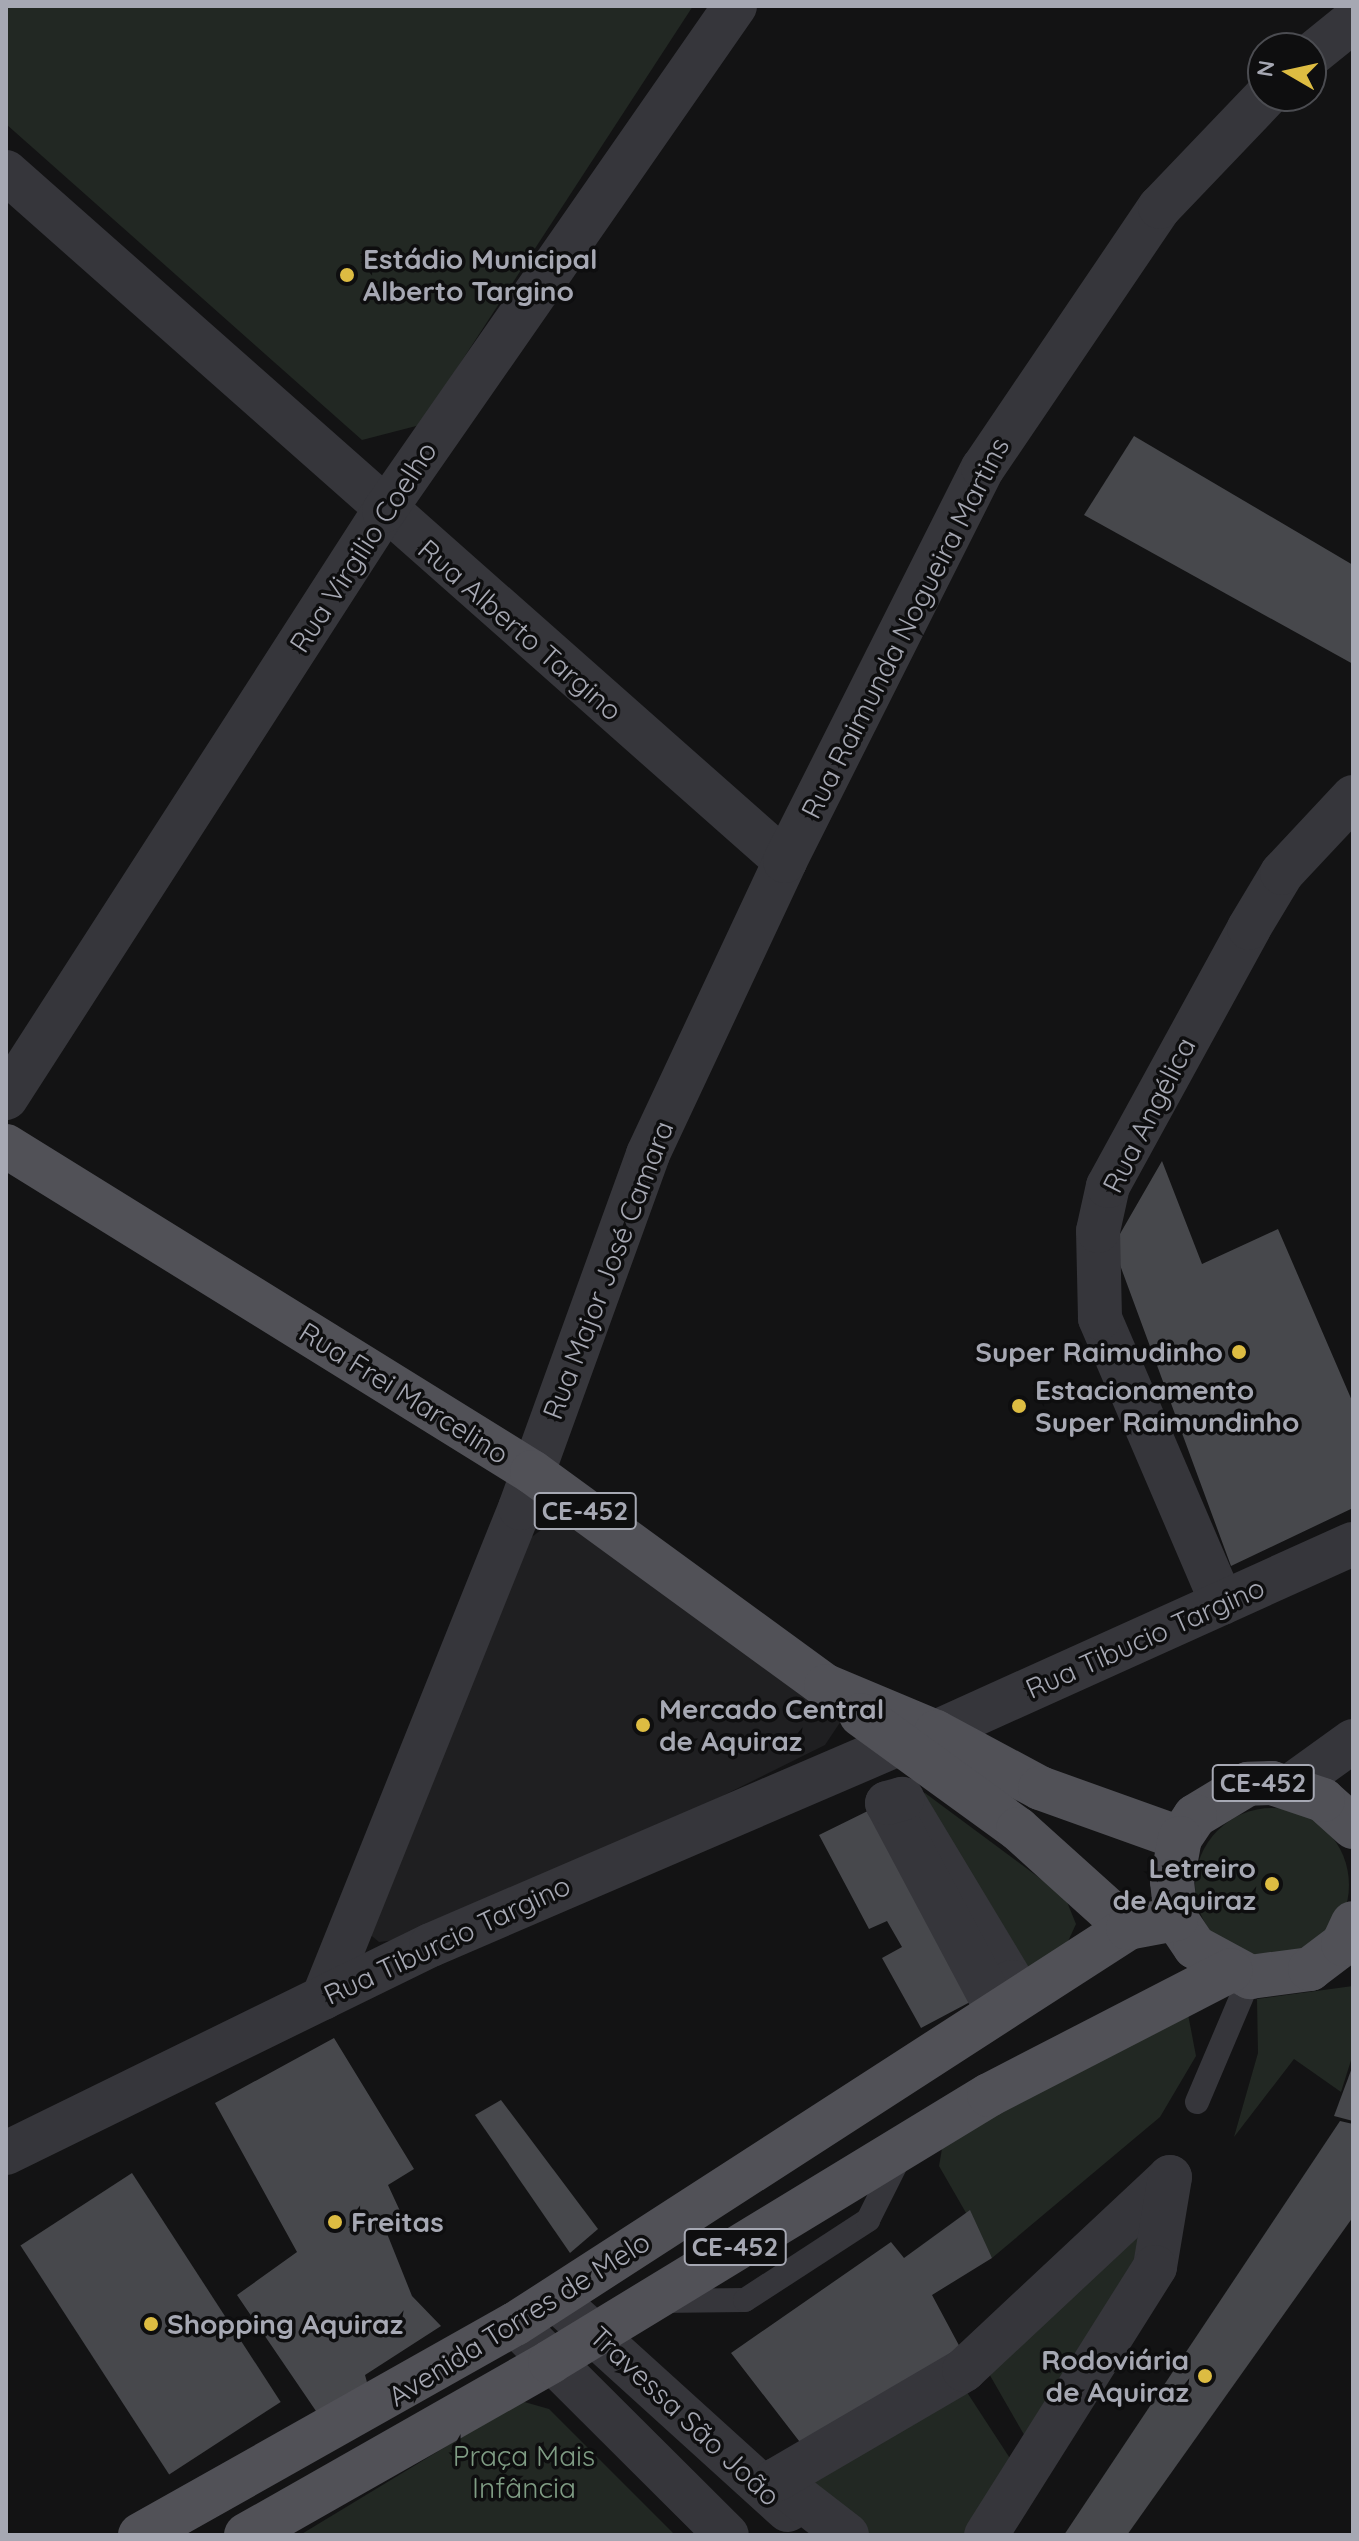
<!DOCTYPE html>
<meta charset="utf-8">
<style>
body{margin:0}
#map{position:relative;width:1359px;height:2541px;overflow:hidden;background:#131314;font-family:Quicksand,sans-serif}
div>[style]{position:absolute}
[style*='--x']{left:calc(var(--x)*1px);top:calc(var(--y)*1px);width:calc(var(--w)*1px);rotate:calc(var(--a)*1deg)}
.built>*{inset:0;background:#1f1f21}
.green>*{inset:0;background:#222823}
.round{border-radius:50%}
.building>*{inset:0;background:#47484c;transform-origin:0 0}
.lane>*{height:24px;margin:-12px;padding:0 12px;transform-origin:12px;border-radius:12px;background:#36363b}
.street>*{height:44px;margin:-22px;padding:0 22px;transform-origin:22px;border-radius:22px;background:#36363b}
.primary>*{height:44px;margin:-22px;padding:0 22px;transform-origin:22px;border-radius:22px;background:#515157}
.dots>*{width:22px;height:22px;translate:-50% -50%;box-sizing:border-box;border:4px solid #0e0e0f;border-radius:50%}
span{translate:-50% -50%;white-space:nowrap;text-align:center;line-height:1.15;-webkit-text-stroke:7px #0e0e0f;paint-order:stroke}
.shield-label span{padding:2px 6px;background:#0e0e0f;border:2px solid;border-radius:6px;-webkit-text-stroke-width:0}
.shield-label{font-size:26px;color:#a6a8b3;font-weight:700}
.poi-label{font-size:28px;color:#a6a8b3;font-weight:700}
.left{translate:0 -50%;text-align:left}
.right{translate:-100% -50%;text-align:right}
.street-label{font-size:28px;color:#a6a8b3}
.park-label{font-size:28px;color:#7f9c84}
.frame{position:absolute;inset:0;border:8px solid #a6a8b3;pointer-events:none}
.north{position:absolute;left:1247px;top:32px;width:80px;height:80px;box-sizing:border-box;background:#0e0e0f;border:2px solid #4b4c51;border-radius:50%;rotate:279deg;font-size:22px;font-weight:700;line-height:32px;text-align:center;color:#a6a8b3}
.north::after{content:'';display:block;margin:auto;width:28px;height:36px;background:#ddbc42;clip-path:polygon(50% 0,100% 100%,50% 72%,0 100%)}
</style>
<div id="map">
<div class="built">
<i style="clip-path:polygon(553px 1521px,576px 1525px,845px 1715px,825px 1745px,444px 1934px,379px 1942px,366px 1931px,529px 1539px)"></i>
</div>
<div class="green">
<i style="clip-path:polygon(6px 6px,693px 6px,420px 425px,362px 440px,6px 124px)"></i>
<i style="clip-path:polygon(925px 1793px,1065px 1897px,1076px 1924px,1064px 1950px,1012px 1976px,904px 1798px)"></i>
<i class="round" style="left:1195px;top:1808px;width:154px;height:154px"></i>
<i style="clip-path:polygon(1353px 1986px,1353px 2054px,1341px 2092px,1294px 2059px,1234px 2137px,1258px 2053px,1257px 1999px)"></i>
<i style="clip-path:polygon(1188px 2014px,1196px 2056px,1160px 2117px,992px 2258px,939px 2166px,944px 2137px)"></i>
<i style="clip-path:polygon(1161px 2195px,1150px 2264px,1030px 2445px,984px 2365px)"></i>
<i style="clip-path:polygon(957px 2377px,1015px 2466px,973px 2535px,860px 2535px,787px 2480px)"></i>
<i style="clip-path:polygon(521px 2401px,549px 2409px,675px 2535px,300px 2535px)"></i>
</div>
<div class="building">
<i style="clip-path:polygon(1134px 436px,1353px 565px,1353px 664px,1084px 515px)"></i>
<i style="clip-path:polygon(1162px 1161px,1202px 1264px,1278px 1229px,1353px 1403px,1353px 1508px,1231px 1566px,1113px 1246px)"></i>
<i style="clip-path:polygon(886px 1802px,987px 1993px,921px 2028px,882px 1958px,902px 1947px,887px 1921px,869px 1929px,819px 1835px)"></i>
<i style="clip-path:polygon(334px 2038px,414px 2169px,388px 2185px,400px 2211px,384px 2226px,412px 2296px,441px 2326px,365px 2375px,368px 2386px,318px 2414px,237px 2295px,297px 2252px,215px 2103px)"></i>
<i style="clip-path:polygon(1353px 2065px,1353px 2121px,1334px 2116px)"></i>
<i style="clip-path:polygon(501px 2100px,598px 2229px,570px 2253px,475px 2115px)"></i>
<i style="clip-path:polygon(1340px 2121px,1353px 2124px,1353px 2217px,1127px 2535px,1064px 2535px)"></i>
<i style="left:132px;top:2173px;width:273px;height:133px;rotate:57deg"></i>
<i style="clip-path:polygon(970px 2210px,992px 2258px,932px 2295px,962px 2351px,806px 2450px,731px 2353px,891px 2242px,904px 2258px)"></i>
</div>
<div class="lane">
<i style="--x:1197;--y:2102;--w:136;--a:-67"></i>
<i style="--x:658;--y:2301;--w:87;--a:-0.7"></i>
<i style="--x:745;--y:2300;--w:147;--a:-33"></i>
<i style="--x:868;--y:2220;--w:76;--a:-63.4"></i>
</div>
<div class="street">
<i style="--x:1311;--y:55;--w:54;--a:-39"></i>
<i style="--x:6;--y:172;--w:1040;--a:41.49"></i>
<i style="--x:6;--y:1098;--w:698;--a:-57.22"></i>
<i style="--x:384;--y:511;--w:615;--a:-55.2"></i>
<i style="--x:1222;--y:1603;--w:310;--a:-113.2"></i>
<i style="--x:1100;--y:1318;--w:87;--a:-91.3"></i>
<i style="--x:1098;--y:1231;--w:46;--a:-77.5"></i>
<i style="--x:1108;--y:1186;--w:294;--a:-61.3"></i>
<i style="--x:1249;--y:928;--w:64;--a:-59"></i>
<i style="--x:1282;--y:873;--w:104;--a:-46.9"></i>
<i style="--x:936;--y:1732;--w:457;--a:-24.3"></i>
<i style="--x:1289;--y:1787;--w:79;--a:-35.7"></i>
<i style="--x:902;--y:1799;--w:214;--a:59"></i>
<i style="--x:1012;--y:1982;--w:26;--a:155"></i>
<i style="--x:988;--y:1993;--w:215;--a:-118"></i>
<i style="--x:887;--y:1803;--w:16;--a:-15"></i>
<i style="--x:323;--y:1998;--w:528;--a:-68.1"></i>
<i style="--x:520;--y:1508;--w:376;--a:-70.1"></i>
<i style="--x:648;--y:1154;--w:323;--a:-64.9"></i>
<i style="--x:785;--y:861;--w:440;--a:-63.3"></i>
<i style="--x:983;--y:468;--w:315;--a:-55.9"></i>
<i style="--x:1160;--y:207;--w:153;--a:-46.3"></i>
<i style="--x:6;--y:2153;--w:473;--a:-26.1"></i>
<i style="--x:431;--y:1945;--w:506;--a:-23.27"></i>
<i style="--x:555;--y:2299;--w:314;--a:42.2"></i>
<i style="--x:515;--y:2324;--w:299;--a:44.9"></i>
<i style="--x:847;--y:2535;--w:90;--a:-142.2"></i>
<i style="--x:776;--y:2480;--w:218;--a:-30.3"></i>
<i style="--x:964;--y:2370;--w:282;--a:-43.1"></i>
<i style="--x:1170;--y:2177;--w:91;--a:99.5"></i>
<i style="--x:1155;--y:2267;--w:317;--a:122.2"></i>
</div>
<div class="primary">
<i style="--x:6;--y:1146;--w:619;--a:31.79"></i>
<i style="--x:532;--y:1472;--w:364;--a:36.1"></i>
<i style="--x:826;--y:1686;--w:119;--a:22.7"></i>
<i style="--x:936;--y:1732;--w:118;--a:28.3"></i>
<i style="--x:1040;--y:1788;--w:149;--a:19.7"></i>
<i style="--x:861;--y:1715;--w:194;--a:36"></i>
<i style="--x:1018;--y:1829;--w:148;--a:42"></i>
<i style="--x:1353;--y:1827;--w:40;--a:-138"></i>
<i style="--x:1323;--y:1800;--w:54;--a:-161.6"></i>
<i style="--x:1272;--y:1783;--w:24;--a:178"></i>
<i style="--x:1248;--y:1784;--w:62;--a:148.9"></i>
<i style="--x:1195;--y:1816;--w:27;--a:124"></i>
<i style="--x:1180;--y:1838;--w:44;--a:100.5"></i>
<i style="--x:1172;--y:1881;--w:38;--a:84"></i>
<i style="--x:1176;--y:1919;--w:34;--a:56"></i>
<i style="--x:1195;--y:1947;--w:63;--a:28.6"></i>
<i style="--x:1250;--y:1977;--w:61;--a:-7.6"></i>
<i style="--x:1310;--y:1969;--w:41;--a:-37.1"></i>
<i style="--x:1343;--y:1944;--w:23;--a:-65"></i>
<i style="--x:140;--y:2535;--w:430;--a:-29.4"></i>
<i style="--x:515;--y:2324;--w:730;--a:-32.86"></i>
<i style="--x:1128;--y:1928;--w:49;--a:-10.6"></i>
<i style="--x:246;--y:2535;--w:350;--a:-29.6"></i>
<i style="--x:550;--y:2362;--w:514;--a:-31.31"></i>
<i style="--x:989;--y:2095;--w:272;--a:-27.3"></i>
</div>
<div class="dots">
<i style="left:347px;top:275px;background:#ddbc42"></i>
<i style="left:1239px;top:1352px;background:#ddbc42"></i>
<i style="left:1019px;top:1406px;background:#ddbc42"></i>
<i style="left:643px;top:1725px;background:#ddbc42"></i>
<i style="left:1272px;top:1884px;background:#ddbc42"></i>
<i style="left:335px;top:2222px;background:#ddbc42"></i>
<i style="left:151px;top:2324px;background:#ddbc42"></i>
<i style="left:1205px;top:2376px;background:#ddbc42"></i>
</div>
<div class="shield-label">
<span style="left:585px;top:1511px">CE-452</span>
<span style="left:1263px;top:1783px">CE-452</span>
<span style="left:735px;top:2247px">CE-452</span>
</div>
<div class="poi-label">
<span class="left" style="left:363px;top:275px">Estádio Municipal<br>Alberto Targino</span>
<span class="right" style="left:1223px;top:1352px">Super Raimudinho</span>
<span class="left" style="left:1035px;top:1406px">Estacionamento<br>Super Raimundinho</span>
<span class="left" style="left:659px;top:1725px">Mercado Central<br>de Aquiraz</span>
<span class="right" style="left:1256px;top:1884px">Letreiro<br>de Aquiraz</span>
<span class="left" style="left:351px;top:2222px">Freitas</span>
<span class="left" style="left:167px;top:2324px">Shopping Aquiraz</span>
<span class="right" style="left:1189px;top:2376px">Rodoviária<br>de Aquiraz</span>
</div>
<div class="street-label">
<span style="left:363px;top:547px;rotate:-57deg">Rua Virgilio Coelho</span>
<span style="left:905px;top:628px;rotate:-63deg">Rua Raimunda Nogueira Martins</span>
<span style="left:520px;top:630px;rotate:41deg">Rua Alberto Targino</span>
<span style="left:1149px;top:1115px;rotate:-63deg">Rua Angélica</span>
<span style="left:608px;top:1270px;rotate:-69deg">Rua Major José Camara</span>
<span style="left:404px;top:1393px;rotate:32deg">Rua Frei Marcelino</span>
<span style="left:1145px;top:1638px;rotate:-24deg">Rua Tibucio Targino</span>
<span style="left:447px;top:1940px;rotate:-25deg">Rua Tiburcio Targino</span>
<span style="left:519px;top:2319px;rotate:-32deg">Avenida Torres de Melo</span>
<span style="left:685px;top:2416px;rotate:43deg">Travessa São João</span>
</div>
<div class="park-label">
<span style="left:524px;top:2472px">Praça Mais<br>Infância</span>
</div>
<div class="frame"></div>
<div class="north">N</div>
</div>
